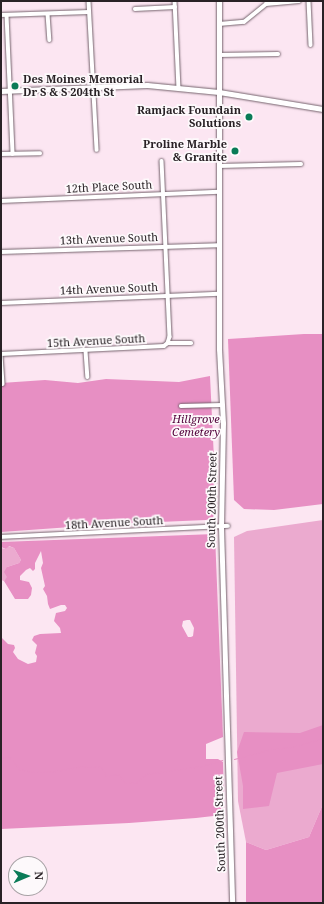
<!DOCTYPE html>
<style>
body{margin:0}
#map{position:relative;width:324px;height:904px;overflow:hidden;background:#fce6f2;font-family:"Noto Serif",serif}
div>[style]{position:absolute}
[style*='--x']{left:calc(var(--x)*1px);top:calc(var(--y)*1px);width:calc(var(--w)*1px);rotate:calc(var(--a)*1deg)}
.green>*{inset:0;background:#ebaacf}
.forest>*{inset:0;background:#e78fc3}
.stream>*{height:1px;margin:-0.5px;padding:0 0.5px;transform-origin:0.5px;border-radius:0.5px;background:#e78fc3}
.roads{filter:drop-shadow(0 0 1px #75636d) drop-shadow(0 0 1px #75636d)}
.minor>*{height:3.5px;margin:-1.75px;padding:0 1.75px;transform-origin:1.75px;border-radius:1.75px;background:#fff}
.tertiary>*{height:4.5px;margin:-2.25px;padding:0 2.25px;transform-origin:2.25px;border-radius:2.25px;background:#fff}
.secondary>*{height:5px;margin:-2.5px;padding:0 2.5px;transform-origin:2.5px;border-radius:2.5px;background:#fff}
.dots>*{width:11px;height:11px;translate:-50% -50%;box-sizing:border-box;border:2px solid #fdf9fb;border-radius:50%}
span{translate:-50% -50%;white-space:nowrap;text-align:center;line-height:1.15;-webkit-text-stroke:3.5px #fdf9fb;paint-order:stroke}
.poi-label{font-size:11px;color:#292226;font-weight:700}
.left{translate:0 -50%;text-align:left}
.right{translate:-100% -50%;text-align:right}
.street-label{font-size:11px;color:#292226}
.park-label{font-size:11px;color:#52023b;font-style:italic}
.frame{position:absolute;inset:0;border:2px solid #292226;pointer-events:none}
.north{position:absolute;left:8px;top:856px;width:40px;height:40px;box-sizing:border-box;background:#fdf9fb;border:1px solid #a8a3a6;border-radius:50%;rotate:88deg;font-size:11px;font-weight:700;line-height:16px;text-align:center;color:#292226}
.north::after{content:'';display:block;margin:auto;width:14px;height:18px;background:#0a7b57;clip-path:polygon(50% 0,100% 100%,50% 72%,0 100%)}
</style>
<div id="map">
<div class="green">
<i style="clip-path:polygon(323px 520px,323px 804px,309px 837px,266px 850px,246px 842px,238px 801px,234px 537px,247px 531px)"></i>
<i style="clip-path:polygon(8px 546px,14px 548px,21px 560px,19px 563px,7px 567px,8px 577px,4px 581px,1px 580px,1px 548px,6px 549px)"></i>
</div>
<div class="forest">
<i style="clip-path:polygon(304px 334px,323px 334px,323px 504px,274px 510px,244px 509px,234px 500px,228px 339px)"></i>
<i style="clip-path:polygon(210px 376px,215px 480px,214px 517px,206px 520px,113px 524px,1px 532px,1px 383px,45px 380px,78px 383px,106px 379px,179px 382px)"></i>
<i style="clip-path:polygon(evenodd,215px 534px,223px 737px,206px 744px,206px 759px,218px 759px,223px 762px,224px 801px,222px 815px,196px 818px,129px 823px,1px 829px,1px 637px,8px 644px,14px 645px,15px 648px,13px 652px,18px 659px,28px 664px,36px 662px,37px 656px,35px 653px,37px 645px,32px 640px,34px 636px,40px 634px,61px 633px,60px 628px,54px 621px,56px 613px,65px 611px,67px 608px,65px 605px,61px 605px,50px 609px,48px 604px,47px 596px,43px 589px,45px 586px,41px 568px,43px 563px,41px 551px,35px 563px,35px 569px,33px 571px,30px 568px,26px 570px,20px 576px,20px 580px,29px 582px,32px 588px,31px 595px,28px 599px,15px 599px,4px 581px,7px 577px,4px 572px,7px 567px,19px 563px,21px 560px,14px 548px,9px 546px,6px 549px,1px 547px,1px 542px,215px 534px,187px 620px,190px 620px,194px 628px,193px 636px,191px 637px,188px 637px,182px 626px,183px 621px,187px 620px)"></i>
<i style="clip-path:polygon(323px 725px,323px 764px,277px 773px,269px 806px,243px 809px,243px 786px,237px 752px,244px 732px,300px 733px)"></i>
<i style="clip-path:polygon(323px 804px,323px 903px,246px 903px,246px 842px,266px 850px,309px 837px)"></i>
</div>
<div class="stream">
<i style="--x:1;--y:758;--w:8;--a:-14"></i>
<i style="--x:9;--y:756;--w:16;--a:52"></i>
<i style="--x:19;--y:769;--w:13;--a:13"></i>
<i style="--x:32;--y:772;--w:23;--a:-2"></i>
<i style="--x:55;--y:771;--w:28;--a:-10"></i>
<i style="--x:83;--y:766;--w:18;--a:3"></i>
<i style="--x:101;--y:767;--w:10;--a:61"></i>
<i style="--x:106;--y:776;--w:12;--a:-9"></i>
<i style="--x:118;--y:774;--w:10;--a:53"></i>
<i style="--x:124;--y:782;--w:5;--a:11"></i>
<i style="--x:129;--y:783;--w:8;--a:-7"></i>
<i style="--x:137;--y:782;--w:12;--a:-42"></i>
<i style="--x:146;--y:774;--w:56;--a:-8.3"></i>
<i style="--x:201;--y:766;--w:22;--a:-16"></i>
<i style="--x:234;--y:759;--w:38;--a:-15"></i>
<i style="--x:271;--y:749;--w:21;--a:-5"></i>
<i style="--x:292;--y:747;--w:32;--a:-16"></i>
</div>
<div class="roads">
<div class="minor">
<i style="--x:89;--y:1;--w:149;--a:86.9"></i>
<i style="--x:175;--y:1;--w:87;--a:87.4"></i>
<i style="--x:309;--y:1;--w:44;--a:87.4"></i>
<i style="--x:135;--y:9;--w:40;--a:-2.9"></i>
<i style="--x:48;--y:14;--w:26;--a:86"></i>
<i style="--x:1;--y:15;--w:88;--a:-2"></i>
<i style="--x:7;--y:15;--w:139;--a:87.5"></i>
<i style="--x:219;--y:24;--w:25;--a:-5"></i>
<i style="--x:244;--y:22;--w:28;--a:-39"></i>
<i style="--x:266;--y:4;--w:33;--a:-5"></i>
<i style="--x:219;--y:55;--w:59;--a:-1"></i>
<i style="--x:1;--y:154;--w:39;--a:-1"></i>
<i style="--x:162;--y:161;--w:176;--a:87.4"></i>
<i style="--x:170;--y:337;--w:6;--a:108"></i>
<i style="--x:219;--y:166;--w:82;--a:-1.4"></i>
<i style="--x:1;--y:201;--w:218;--a:-2.4"></i>
<i style="--x:1;--y:252;--w:217;--a:-1.8"></i>
<i style="--x:1;--y:303;--w:218;--a:-2.4"></i>
<i style="--x:86;--y:351;--w:26;--a:86"></i>
<i style="--x:1;--y:354;--w:163;--a:-2.8"></i>
<i style="--x:164;--y:346;--w:5;--a:-37"></i>
<i style="--x:168;--y:343;--w:23;--a:0"></i>
<i style="--x:1;--y:355;--w:29;--a:86"></i>
<i style="--x:181;--y:406;--w:41;--a:-1.4"></i>
<i style="--x:1;--y:537;--w:227;--a:-2.8"></i>
</div>
<div class="tertiary">
<i style="--x:219;--y:92;--w:91;--a:-90"></i>
</div>
<div class="secondary">
<i style="--x:1;--y:91;--w:146;--a:-2.4"></i>
<i style="--x:147;--y:85;--w:72;--a:5.6"></i>
<i style="--x:219;--y:92;--w:105;--a:9.3"></i>
<i style="--x:219;--y:92;--w:257;--a:90"></i>
<i style="--x:219;--y:349;--w:74;--a:86.9"></i>
<i style="--x:223;--y:423;--w:104;--a:91.1"></i>
<i style="--x:221;--y:527;--w:376;--a:88.3"></i>
</div>
</div>
<div class="dots">
<i style="left:15px;top:86px;background:#0a7b57"></i>
<i style="left:249px;top:117px;background:#0a7b57"></i>
<i style="left:235px;top:151px;background:#0a7b57"></i>
</div>
<div class="poi-label">
<span class="left" style="left:23px;top:86px">Des Moines Memorial<br>Dr S &amp; S 204th St</span>
<span class="right" style="left:241px;top:117px">Ramjack Foundain<br>Solutions</span>
<span class="right" style="left:227px;top:151px">Proline Marble<br>&amp; Granite</span>
</div>
<div class="street-label">
<span style="left:109px;top:187px;rotate:-3deg">12th Place South</span>
<span style="left:109px;top:239px;rotate:-2deg">13th Avenue South</span>
<span style="left:109px;top:289px;rotate:-2deg">14th Avenue South</span>
<span style="left:96px;top:341px;rotate:-3deg">15th Avenue South</span>
<span style="left:212px;top:500px;rotate:-89deg">South 200th Street</span>
<span style="left:114px;top:523px;rotate:-3deg">18th Avenue South</span>
<span style="left:220px;top:824px;rotate:-92deg">South 200th Street</span>
</div>
<div class="park-label">
<span style="left:196px;top:426px">Hillgrove<br>Cemetery</span>
</div>
<div class="frame"></div>
<div class="north">N</div>
</div>
